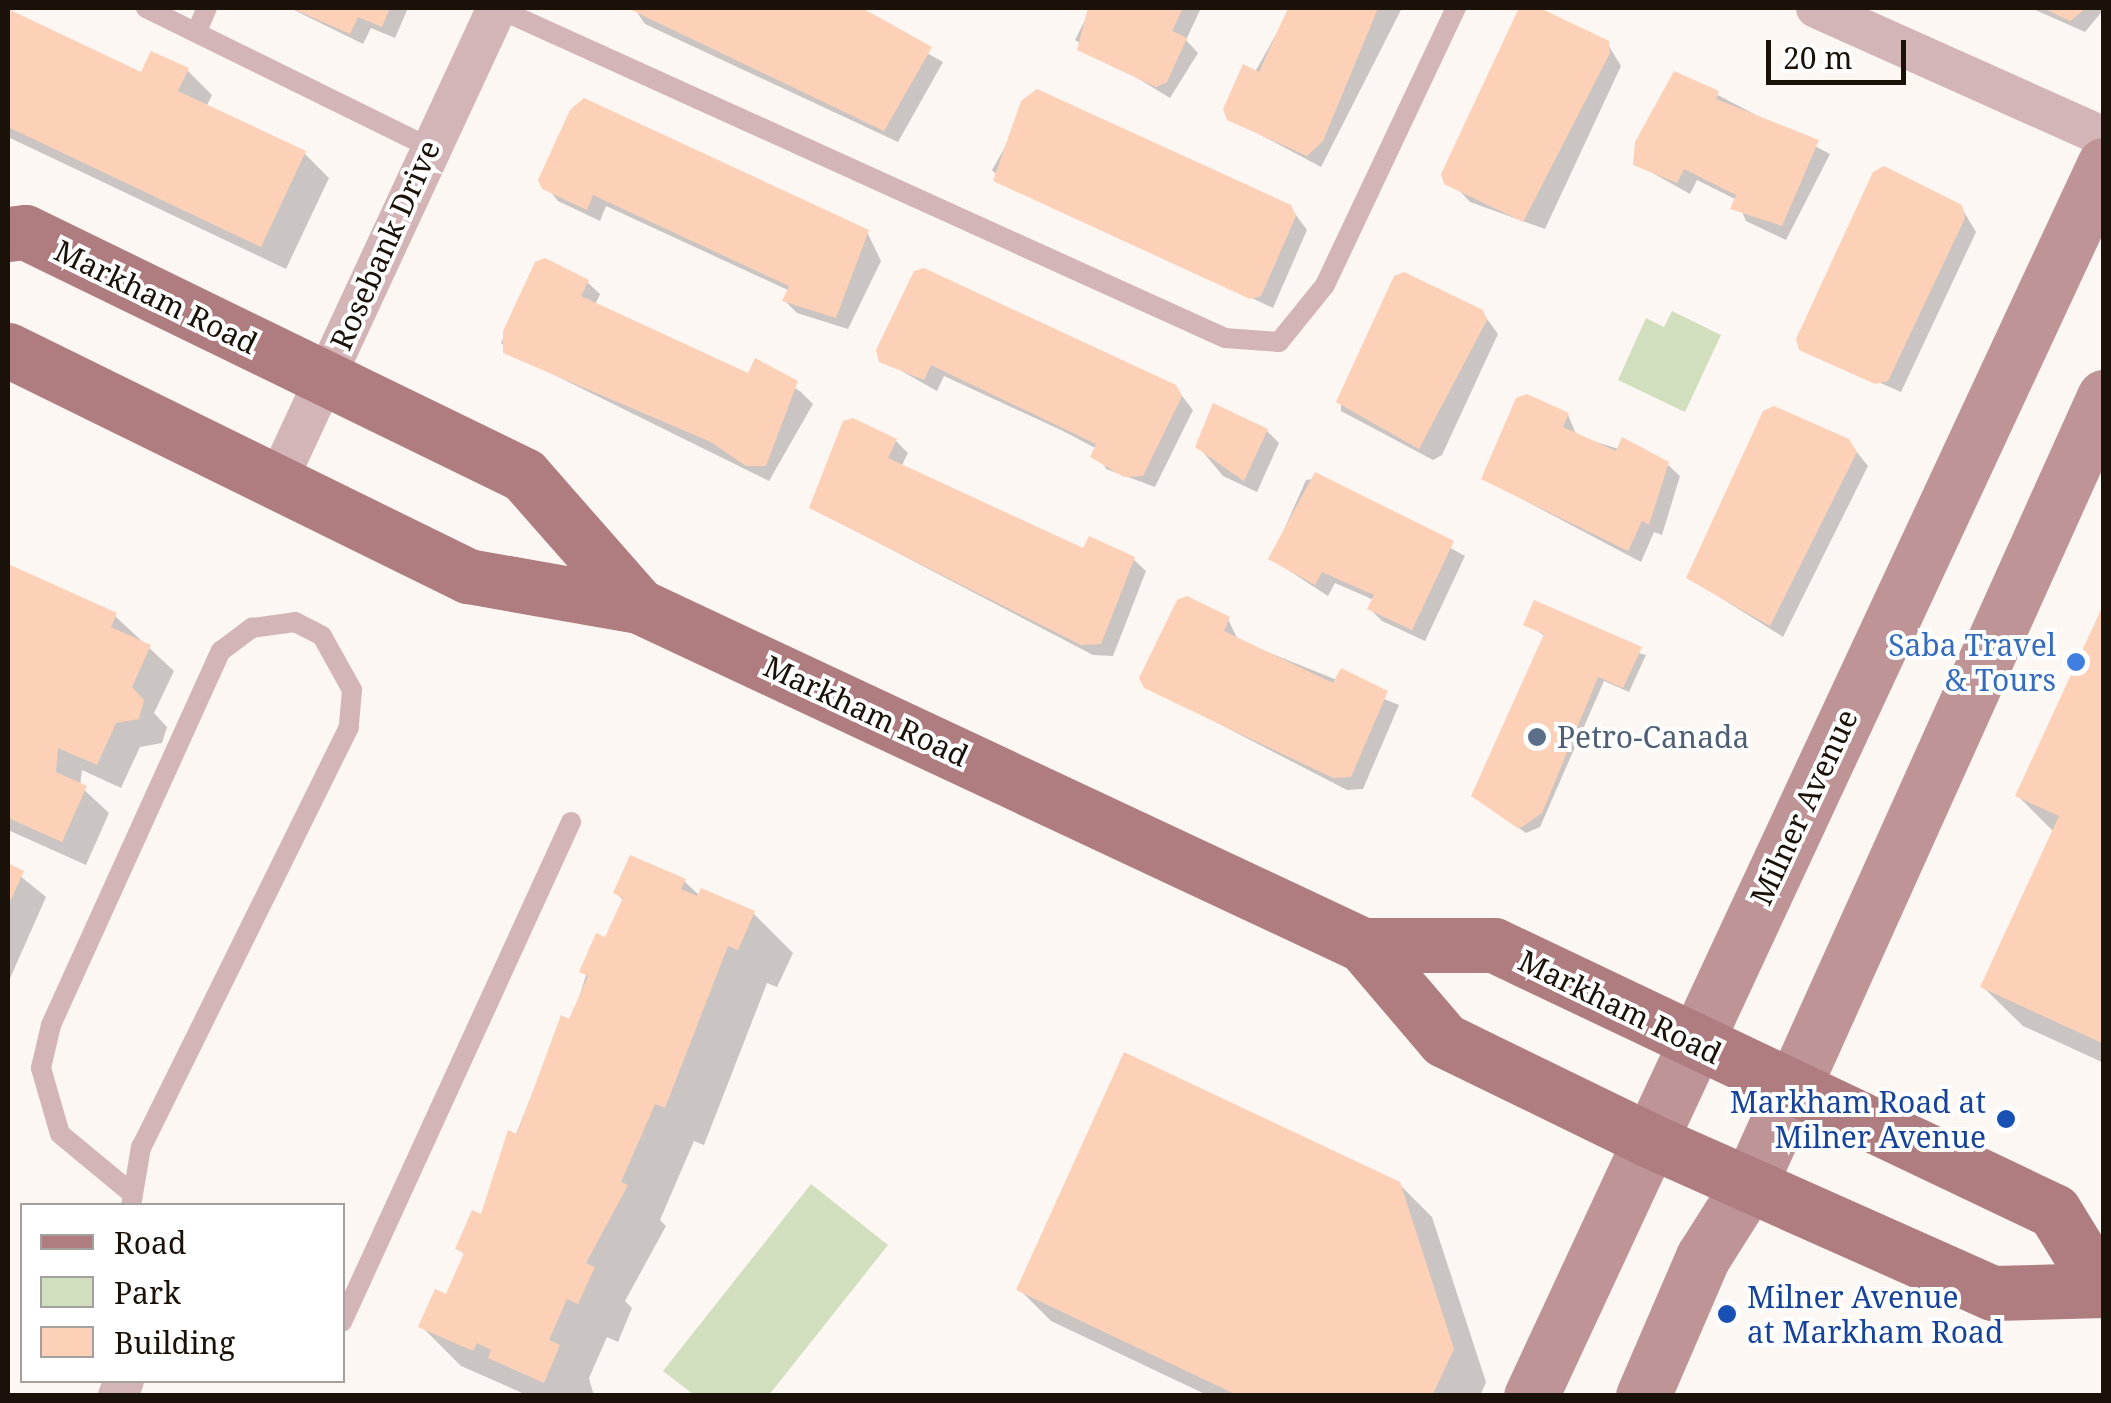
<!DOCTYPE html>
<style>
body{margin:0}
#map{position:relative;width:2111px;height:1403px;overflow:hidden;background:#fdf7f3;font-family:"Noto Serif",serif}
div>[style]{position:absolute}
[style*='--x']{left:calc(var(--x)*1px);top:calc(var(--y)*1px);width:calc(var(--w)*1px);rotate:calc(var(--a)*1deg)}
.green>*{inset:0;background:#d2dfbf}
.shadow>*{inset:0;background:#0003}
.building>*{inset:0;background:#fdd0b8}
.service>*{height:20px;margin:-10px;padding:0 10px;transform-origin:10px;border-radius:10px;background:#d3b5b7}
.minor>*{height:40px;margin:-20px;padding:0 20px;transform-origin:20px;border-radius:20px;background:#d3b5b7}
.secondary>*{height:55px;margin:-27.5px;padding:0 27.5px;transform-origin:27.5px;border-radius:27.5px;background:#be9496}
.primary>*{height:55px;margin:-27.5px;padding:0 27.5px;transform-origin:27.5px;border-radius:27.5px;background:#af7c7f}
.dots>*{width:28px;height:28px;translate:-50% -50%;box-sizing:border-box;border:5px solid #fff;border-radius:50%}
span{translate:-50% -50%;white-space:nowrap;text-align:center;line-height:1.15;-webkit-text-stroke:8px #fff;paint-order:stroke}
.street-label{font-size:30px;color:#1a1109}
.shop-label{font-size:30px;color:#366cbe}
.right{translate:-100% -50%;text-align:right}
.service-label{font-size:30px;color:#4e5e75}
.left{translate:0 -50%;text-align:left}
.transit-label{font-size:30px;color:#164399}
.frame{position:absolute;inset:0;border:10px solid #1a1109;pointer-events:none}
.legend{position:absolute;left:20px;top:1203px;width:325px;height:180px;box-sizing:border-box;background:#fff;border:2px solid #a3a09d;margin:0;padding:12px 18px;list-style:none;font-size:30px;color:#1a1109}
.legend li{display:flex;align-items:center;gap:20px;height:50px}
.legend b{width:50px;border:2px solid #a3a09d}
.scale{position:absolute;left:1766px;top:40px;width:140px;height:45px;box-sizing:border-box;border:5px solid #1a1109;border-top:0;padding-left:12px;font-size:30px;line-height:35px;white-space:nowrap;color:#1a1109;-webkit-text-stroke:8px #fff;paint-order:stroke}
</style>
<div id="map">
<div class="green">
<i style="clip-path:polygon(1672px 311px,1721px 335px,1685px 412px,1618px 380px,1646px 318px,1664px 327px)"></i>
<i style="clip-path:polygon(811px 1184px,888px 1245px,769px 1395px,694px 1395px,663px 1371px)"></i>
</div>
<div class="shadow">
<i style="clip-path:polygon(290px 8px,408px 8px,395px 38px,371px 28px,363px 44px)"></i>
<i style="clip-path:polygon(634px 8px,846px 8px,943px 62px,898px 142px,645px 24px)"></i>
<i style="clip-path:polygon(1091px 8px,1201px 8px,1186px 40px,1198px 53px,1170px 98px,1075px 40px)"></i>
<i style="clip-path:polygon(1291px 8px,1402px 8px,1321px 167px,1229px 118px)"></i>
<i style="clip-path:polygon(1528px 8px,1607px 43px,1621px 66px,1545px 229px,1470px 202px,1444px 174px)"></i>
<i style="clip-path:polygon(2031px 8px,2104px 8px,2104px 9px,2085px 32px)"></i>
<i style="clip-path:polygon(8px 11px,143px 75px,187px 70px,212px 95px,206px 107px,304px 153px,329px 178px,286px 269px,8px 137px)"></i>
<i style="clip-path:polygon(1676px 73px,1830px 154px,1786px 240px,1746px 221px,1737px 200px,1697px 180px,1690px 194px,1635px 163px)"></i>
<i style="clip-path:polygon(1037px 91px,1290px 207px,1307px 230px,1273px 308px,1005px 183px,992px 170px)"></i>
<i style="clip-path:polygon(593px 104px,867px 232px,881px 261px,848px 329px,797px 313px,785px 301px,790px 291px,606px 206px,600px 221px,558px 201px,541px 180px,575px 105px)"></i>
<i style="clip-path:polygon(1961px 207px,1976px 232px,1901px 392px,1802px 349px)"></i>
<i style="clip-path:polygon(537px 264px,587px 282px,600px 294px,595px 305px,749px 377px,756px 362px,801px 392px,813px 404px,769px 481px,514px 355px,501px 343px)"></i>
<i style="clip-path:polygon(1482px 312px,1498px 334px,1442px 455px,1433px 460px,1341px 411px,1341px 392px)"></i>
<i style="clip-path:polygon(882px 360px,1175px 387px,1193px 410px,1155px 487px,1106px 469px,1097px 449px,1063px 431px,944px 376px,937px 391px)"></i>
<i style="clip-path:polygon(1568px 415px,1577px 436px,1667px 464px,1680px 476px,1662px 535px,1654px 532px,1641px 562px,1484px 479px)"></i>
<i style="clip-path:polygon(1267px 431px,1279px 443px,1257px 492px,1223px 476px,1198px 446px)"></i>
<i style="clip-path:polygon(896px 441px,908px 453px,901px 467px,1084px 552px,1133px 559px,1146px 571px,1113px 656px,1093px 655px,812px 508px)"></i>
<i style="clip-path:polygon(1848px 441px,1868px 466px,1783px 637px,1689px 578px)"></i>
<i style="clip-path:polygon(1324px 478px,1465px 556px,1425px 641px,1382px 621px,1370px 609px,1374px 600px,1335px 583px,1328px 596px,1271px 559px,1306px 480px)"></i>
<i style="clip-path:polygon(8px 567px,115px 616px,174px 671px,154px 713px,167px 727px,162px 743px,140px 747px,121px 788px,82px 770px,80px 786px,109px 813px,86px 865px,8px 830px)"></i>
<i style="clip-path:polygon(2104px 609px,2104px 1063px,2023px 1026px,1983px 987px,2054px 832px,2018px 796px)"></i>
<i style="clip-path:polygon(1228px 619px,1238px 640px,1399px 705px,1363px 789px,1347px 790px,1146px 686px)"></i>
<i style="clip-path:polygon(1526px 624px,1646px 655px,1629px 692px,1604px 681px,1540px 827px,1526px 833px,1473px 795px,1545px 636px)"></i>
<i style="clip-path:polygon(8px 866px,46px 897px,8px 983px)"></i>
<i style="clip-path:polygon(684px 881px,700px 896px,753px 913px,793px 953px,777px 987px,767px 983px,704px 1145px,694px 1141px,660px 1220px,666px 1226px,625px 1301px,632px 1308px,618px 1342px,607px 1337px,589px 1378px,594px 1396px,529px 1396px,461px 1366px,421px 1326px,447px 1297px,466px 1256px,458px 1248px,483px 1218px,562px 1018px,571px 1023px,598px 937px,606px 941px,624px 901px,616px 893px)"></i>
<i style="clip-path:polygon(1399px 1184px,1432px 1217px,1486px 1382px,1480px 1396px,1209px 1396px,1051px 1321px,1019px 1289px)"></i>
</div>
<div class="building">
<i style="clip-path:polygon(291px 8px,390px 8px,382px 27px,358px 17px,350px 34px)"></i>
<i style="clip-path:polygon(627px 8px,862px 8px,932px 47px,884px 131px)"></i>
<i style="clip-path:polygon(1088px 8px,1183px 8px,1172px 31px,1187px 38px,1167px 82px,1156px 87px,1077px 50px)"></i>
<i style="clip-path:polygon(1288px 8px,1378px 8px,1323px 141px,1307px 156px,1227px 120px,1223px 109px,1243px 64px,1259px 72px)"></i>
<i style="clip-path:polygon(1540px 8px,1609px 41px,1610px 53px,1523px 222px,1444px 184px,1441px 174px,1518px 10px)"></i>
<i style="clip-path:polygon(2043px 8px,2086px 8px,2070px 21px)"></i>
<i style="clip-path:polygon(8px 9px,141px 72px,151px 51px,189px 68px,178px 91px,306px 151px,261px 247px,8px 127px)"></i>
<i style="clip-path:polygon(1674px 71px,1719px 91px,1716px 99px,1819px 140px,1782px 226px,1730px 209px,1736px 195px,1684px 169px,1677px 183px,1633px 165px,1635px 142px)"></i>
<i style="clip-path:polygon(1037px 89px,1291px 205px,1296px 216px,1261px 296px,1250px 299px,993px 181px,1021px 101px)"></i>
<i style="clip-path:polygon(584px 98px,869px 230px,836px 318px,782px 301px,789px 286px,593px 195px,587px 210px,542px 189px,538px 180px,570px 110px)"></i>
<i style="clip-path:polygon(1884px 166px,1962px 205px,1965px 218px,1888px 381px,1875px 384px,1799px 350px,1796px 339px,1873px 172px)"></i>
<i style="clip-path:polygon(545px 258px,589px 280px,581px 296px,748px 373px,755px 358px,798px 381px,766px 466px,746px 466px,711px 442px,503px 353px,503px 331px,535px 262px)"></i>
<i style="clip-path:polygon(924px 268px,1176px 385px,1182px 396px,1143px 476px,1124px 477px,1090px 457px,1096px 444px,931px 365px,924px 380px,879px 362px,876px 350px,914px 271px)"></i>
<i style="clip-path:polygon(1404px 272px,1483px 310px,1487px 320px,1419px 449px,1336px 402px,1394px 276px)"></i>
<i style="clip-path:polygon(1527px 394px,1569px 413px,1563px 427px,1616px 451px,1622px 437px,1669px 462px,1649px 525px,1642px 521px,1628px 551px,1481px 479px,1516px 398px)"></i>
<i style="clip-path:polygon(1213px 403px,1268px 429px,1244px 481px,1195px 447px)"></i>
<i style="clip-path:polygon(1774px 406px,1849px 439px,1857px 452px,1770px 626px,1686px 578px,1763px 411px)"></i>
<i style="clip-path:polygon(853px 418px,897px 439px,888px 458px,1083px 548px,1089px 536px,1135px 557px,1101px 644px,1081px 645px,809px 508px,843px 421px)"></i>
<i style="clip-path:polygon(1315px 472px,1454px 541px,1412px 630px,1367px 609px,1374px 595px,1322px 572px,1315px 585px,1268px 559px)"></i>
<i style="clip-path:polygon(8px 564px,117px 613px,111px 627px,151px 645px,132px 687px,144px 700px,139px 719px,116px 723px,97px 765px,58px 748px,56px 772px,87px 786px,62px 842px,8px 818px)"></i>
<i style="clip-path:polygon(1187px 596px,1230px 617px,1224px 631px,1333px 683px,1341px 668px,1388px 691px,1351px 777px,1333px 778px,1144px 688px,1139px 678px,1177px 600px)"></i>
<i style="clip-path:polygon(1534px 600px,1642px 647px,1623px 688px,1598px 677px,1542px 813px,1519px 829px,1471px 796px,1544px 634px,1523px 625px)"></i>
<i style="clip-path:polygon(2104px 603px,2104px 1044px,1980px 987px,2059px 816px,2015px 796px)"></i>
<i style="clip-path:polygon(630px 855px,686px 879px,681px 889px,697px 896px,701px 888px,755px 911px,738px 950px,728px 946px,665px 1108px,655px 1104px,621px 1182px,628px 1185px,586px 1263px,595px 1267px,578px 1304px,567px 1299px,549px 1340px,560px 1345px,544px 1383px,488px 1358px,491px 1350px,477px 1343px,473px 1351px,418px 1327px,435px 1289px,446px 1294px,464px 1253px,455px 1249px,472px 1210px,481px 1214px,508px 1130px,517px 1134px,561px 1015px,569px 1019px,588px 976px,579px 972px,596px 933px,605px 937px,623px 898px,613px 893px)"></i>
<i style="clip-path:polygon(8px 863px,24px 871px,8px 906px)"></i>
<i style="clip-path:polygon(1124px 1052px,1400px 1182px,1454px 1349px,1432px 1396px,1239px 1396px,1016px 1290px)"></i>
</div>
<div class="service">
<i style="--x:146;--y:8;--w:314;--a:26.2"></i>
<i style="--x:497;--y:8;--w:799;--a:24.38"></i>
<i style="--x:1225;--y:338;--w:54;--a:4.2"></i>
<i style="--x:1279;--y:342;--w:73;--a:-51.1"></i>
<i style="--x:1325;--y:285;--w:306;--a:-64.7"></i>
<i style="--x:197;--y:31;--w:25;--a:-67"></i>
<i style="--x:129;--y:1191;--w:89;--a:-140.4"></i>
<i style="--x:60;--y:1134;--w:69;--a:-106.1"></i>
<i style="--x:41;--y:1068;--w:44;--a:-76.9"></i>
<i style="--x:51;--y:1025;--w:411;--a:-65.6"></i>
<i style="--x:221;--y:651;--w:39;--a:-37"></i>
<i style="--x:252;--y:628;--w:43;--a:-7.9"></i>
<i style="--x:295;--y:622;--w:30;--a:27"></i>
<i style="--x:322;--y:636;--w:62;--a:60.9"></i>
<i style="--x:352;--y:690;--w:37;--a:95"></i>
<i style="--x:349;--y:727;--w:469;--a:116.3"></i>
<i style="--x:141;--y:1147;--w:60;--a:99.6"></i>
<i style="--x:342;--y:1322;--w:550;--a:-65.39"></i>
</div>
<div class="minor">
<i style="--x:1816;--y:8;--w:316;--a:24.1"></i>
<i style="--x:276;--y:484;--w:525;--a:-65.1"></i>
<i style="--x:118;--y:1396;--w:17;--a:-69"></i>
</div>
<div class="secondary">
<i style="--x:1531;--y:1396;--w:1358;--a:-65.04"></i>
<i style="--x:1643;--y:1396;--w:151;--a:-66.7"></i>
<i style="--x:1703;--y:1257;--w:90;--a:-57.7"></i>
<i style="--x:1751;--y:1181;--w:860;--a:-65.76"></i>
</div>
<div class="primary">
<i style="--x:8;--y:234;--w:17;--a:-7"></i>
<i style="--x:25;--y:232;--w:555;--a:25.96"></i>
<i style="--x:524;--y:475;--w:174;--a:48.7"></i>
<i style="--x:8;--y:350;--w:513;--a:26.17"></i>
<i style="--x:468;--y:576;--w:174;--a:10"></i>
<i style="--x:639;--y:606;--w:799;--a:25.09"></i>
<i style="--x:1363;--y:945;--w:125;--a:49.5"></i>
<i style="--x:1444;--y:1040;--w:230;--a:26"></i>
<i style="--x:1651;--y:1141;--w:374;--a:24"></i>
<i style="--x:1993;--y:1293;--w:111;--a:-1.5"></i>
<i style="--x:1363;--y:945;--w:131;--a:0"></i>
<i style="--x:1494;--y:945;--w:620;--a:25.41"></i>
<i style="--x:2054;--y:1211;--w:92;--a:58.4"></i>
</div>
<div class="dots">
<i style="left:2076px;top:662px;background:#3f7fe0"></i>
<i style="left:1537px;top:737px;background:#5c6f8a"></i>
<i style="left:2006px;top:1119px;background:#1a4fb4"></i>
<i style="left:1727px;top:1314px;background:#1a4fb4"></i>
</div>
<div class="street-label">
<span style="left:385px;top:245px;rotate:-66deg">Rosebank Drive</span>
<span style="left:156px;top:297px;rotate:26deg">Markham Road</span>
<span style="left:866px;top:711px;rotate:25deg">Markham Road</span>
<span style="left:1804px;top:807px;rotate:-65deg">Milner Avenue</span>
<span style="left:1620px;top:1007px;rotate:26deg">Markham Road</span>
</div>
<div class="shop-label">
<span class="right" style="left:2056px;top:662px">Saba Travel<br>&amp; Tours</span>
</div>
<div class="service-label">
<span class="left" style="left:1557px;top:737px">Petro-Canada</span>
</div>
<div class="transit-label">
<span class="right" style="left:1986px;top:1119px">Markham Road at<br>Milner Avenue</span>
<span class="left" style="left:1747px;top:1314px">Milner Avenue<br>at Markham Road</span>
</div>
<div class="frame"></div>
<ul class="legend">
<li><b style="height:12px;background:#af7c7f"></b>Road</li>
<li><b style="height:28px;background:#d2dfbf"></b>Park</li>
<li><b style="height:28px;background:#fdd0b8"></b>Building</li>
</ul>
<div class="scale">20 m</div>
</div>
